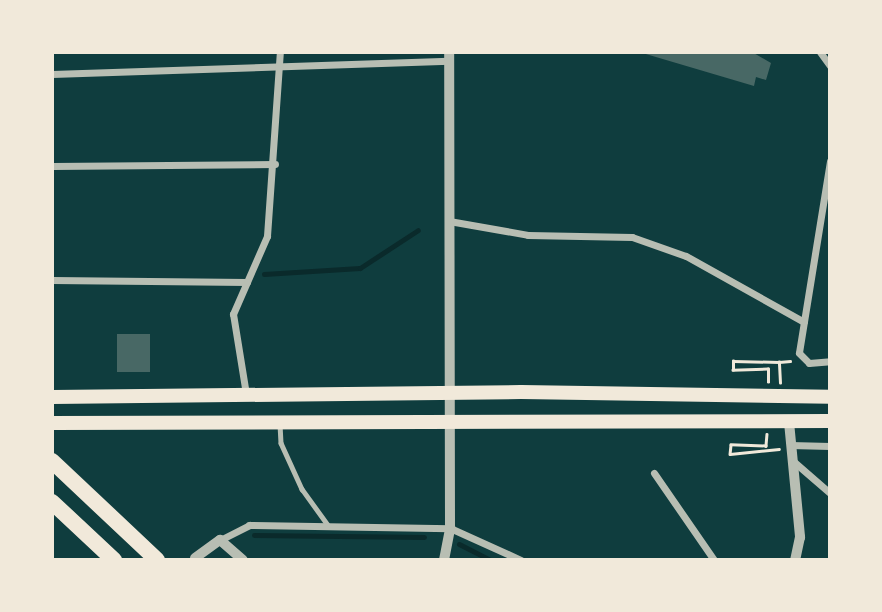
<!DOCTYPE html>
<style>
body{margin:0}
#map{position:relative;width:882px;height:612px;overflow:hidden;background:#0f3d3e;font-family:Ubuntu,sans-serif}
div>[style]{position:absolute}
[style*='--x']{left:calc(var(--x)*1px);top:calc(var(--y)*1px);width:calc(var(--w)*1px);rotate:calc(var(--a)*1deg)}
.stream>*{height:5px;margin:-2.5px;padding:0 2.5px;transform-origin:2.5px;border-radius:2.5px;background:#0a2a2b}
.building>*{inset:0;background:#486865;transform-origin:0 0}
.path>*{height:2.5px;margin:-1.25px;padding:0 1.25px;transform-origin:1.25px;border-radius:1.25px;background:#f1e9da}
.service>*{height:4.5px;margin:-2.25px;padding:0 2.25px;transform-origin:2.25px;border-radius:2.25px;background:#b8beb3}
.minor>*{height:7px;margin:-3.5px;padding:0 3.5px;transform-origin:3.5px;border-radius:3.5px;background:#b8beb3}
.tertiary>*{height:10px;margin:-5px;padding:0 5px;transform-origin:5px;border-radius:5px;background:#b8beb3}
.trunk>*{height:14px;margin:-7px;padding:0 7px;transform-origin:7px;border-radius:7px;background:#f1e9da}
.motorway>*{height:16px;margin:-8px;padding:0 8px;transform-origin:8px;border-radius:8px;background:#f1e9da}
span{translate:-50% -50%;white-space:nowrap;text-align:center;line-height:1.15;-webkit-text-stroke:5px #f1e9da;paint-order:stroke}
.frame{position:absolute;inset:0;border:54px solid #f1e9da;pointer-events:none}
</style>
<div id="map">
<div class="stream">
<i style="--x:264;--y:274;--w:96;--a:-3.6"></i>
<i style="--x:360;--y:268;--w:69;--a:-33.2"></i>
<i style="--x:254;--y:535;--w:170;--a:0.7"></i>
<i style="--x:459;--y:544;--w:35;--a:27"></i>
</div>
<div class="building">
<i style="clip-path:polygon(639px 52px,752px 52px,771px 63px,766px 80px,756px 77px,754px 86px)"></i>
<i style="left:117px;top:334px;width:33px;height:38px"></i>
</div>
<div class="path">
<i style="--x:768;--y:382;--w:13;--a:-90"></i>
<i style="--x:768;--y:369;--w:35;--a:178"></i>
<i style="--x:733;--y:370;--w:9;--a:-90"></i>
<i style="--x:733;--y:361;--w:46;--a:1.2"></i>
<i style="--x:780;--y:383;--w:21;--a:-93"></i>
<i style="--x:779;--y:362;--w:11;--a:-5"></i>
<i style="--x:767;--y:434;--w:12;--a:95"></i>
<i style="--x:766;--y:446;--w:35;--a:-178"></i>
<i style="--x:731;--y:445;--w:9;--a:96"></i>
<i style="--x:730;--y:454;--w:49;--a:-5.8"></i>
</div>
<div class="service">
<i style="--x:280;--y:424;--w:19;--a:87"></i>
<i style="--x:281;--y:443;--w:51;--a:65.5"></i>
<i style="--x:302;--y:489;--w:44;--a:54.2"></i>
</div>
<div class="minor">
<i style="--x:820;--y:52;--w:17;--a:54"></i>
<i style="--x:52;--y:74;--w:397;--a:-1.9"></i>
<i style="--x:830;--y:161;--w:194;--a:99.2"></i>
<i style="--x:799;--y:353;--w:14;--a:45"></i>
<i style="--x:809;--y:363;--w:21;--a:-5"></i>
<i style="--x:52;--y:166;--w:223;--a:-0.5"></i>
<i style="--x:449;--y:221;--w:80;--a:10"></i>
<i style="--x:528;--y:235;--w:104;--a:1.1"></i>
<i style="--x:632;--y:237;--w:57;--a:19.4"></i>
<i style="--x:686;--y:256;--w:135;--a:29.2"></i>
<i style="--x:52;--y:280;--w:195;--a:0.6"></i>
<i style="--x:246;--y:394;--w:81;--a:-99.2"></i>
<i style="--x:233;--y:314;--w:85;--a:-66.4"></i>
<i style="--x:267;--y:236;--w:184;--a:-86"></i>
<i style="--x:790;--y:445;--w:40;--a:1.4"></i>
<i style="--x:793;--y:461;--w:49;--a:40.9"></i>
<i style="--x:654;--y:473;--w:106;--a:55.4"></i>
<i style="--x:220;--y:540;--w:33;--a:-27"></i>
<i style="--x:249;--y:525;--w:201;--a:0.9"></i>
<i style="--x:450;--y:528;--w:78;--a:24.3"></i>
</div>
<div class="tertiary">
<i style="--x:789;--y:422;--w:116;--a:84.5"></i>
<i style="--x:800;--y:537;--w:24;--a:102"></i>
<i style="--x:195;--y:558;--w:31;--a:-36"></i>
<i style="--x:220;--y:540;--w:30;--a:41"></i>
<i style="--x:444;--y:560;--w:33;--a:-79"></i>
<i style="--x:450;--y:528;--w:476;--a:-90.1"></i>
</div>
<div class="trunk">
<i style="--x:52;--y:397;--w:469;--a:-0.6"></i>
<i style="--x:521;--y:392;--w:309;--a:0.9"></i>
<i style="--x:52;--y:423;--w:778;--a:-0.15"></i>
</div>
<div class="motorway">
<i style="--x:52;--y:461;--w:144;--a:43.3"></i>
<i style="--x:52;--y:502;--w:85;--a:43.1"></i>
</div>
<div class="frame"></div>
</div>
